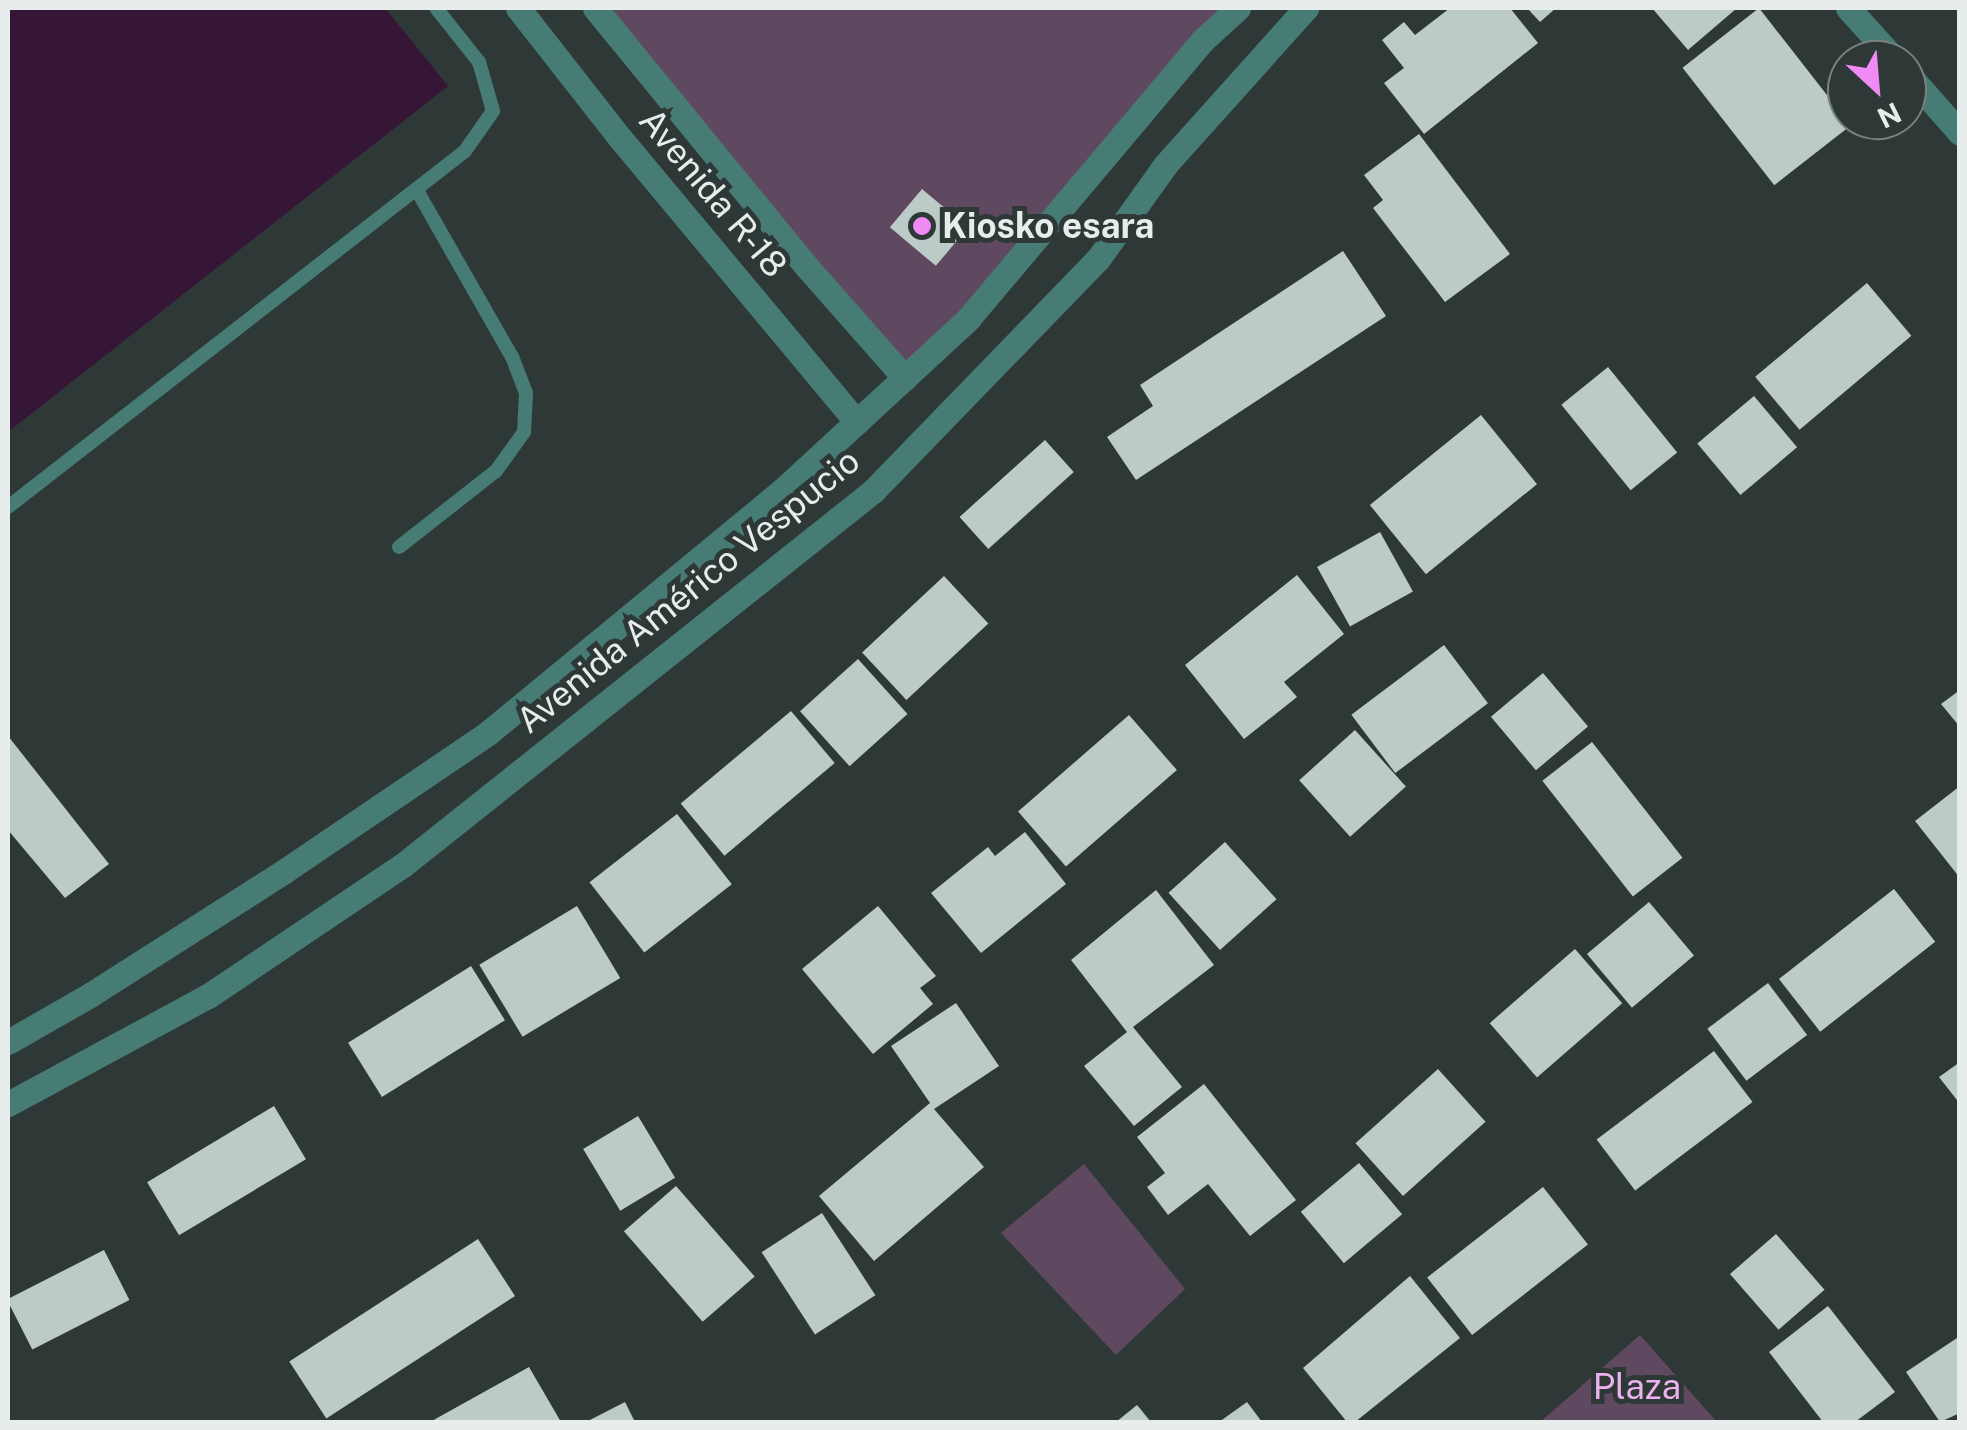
<!DOCTYPE html>
<meta charset="utf-8">
<style>
body{margin:0}
#map{position:relative;width:1967px;height:1430px;overflow:hidden;background:#2e3937;font-family:"Public Sans",sans-serif}
div>[style]{position:absolute}
[style*='--x']{left:calc(var(--x)*1px);top:calc(var(--y)*1px);width:calc(var(--w)*1px);rotate:calc(var(--a)*1deg)}
.green>*{inset:0;background:#5f4960}
.water>*{inset:0;background:#351637}
.building>*{inset:0;background:#bccac8;transform-origin:0 0}
.service>*{height:14px;margin:-7px;padding:0 7px;transform-origin:7px;border-radius:7px;background:#467c74}
.minor>*{height:25px;margin:-12.5px;padding:0 12.5px;transform-origin:12.5px;border-radius:12.5px;background:#467c74}
.dots>*{width:28px;height:28px;translate:-50% -50%;box-sizing:border-box;border:5px solid #2e3937;border-radius:50%}
span{translate:-50% -50%;white-space:nowrap;text-align:center;line-height:1.15;-webkit-text-stroke:10px #2e3937;paint-order:stroke}
.street-label{font-size:35px;color:#e6edec}
.poi-label{font-size:35px;color:#e6edec;font-weight:700}
.left{translate:0 -50%;text-align:left}
.park-label{font-size:35px;color:#ecb2ed}
.frame{position:absolute;inset:0;border:10px solid #e6edec;pointer-events:none}
.north{position:absolute;left:1827px;top:40px;width:100px;height:100px;box-sizing:border-box;background:#2e3937;border:2px solid #78817f;border-radius:50%;rotate:154deg;font-size:28px;font-weight:700;line-height:40px;text-align:center;color:#e6edec}
.north::after{content:'';display:block;margin:auto;width:35px;height:45px;background:#f08bf5;clip-path:polygon(50% 0,100% 100%,50% 72%,0 100%)}
</style>
<div id="map">
<div class="green">
<i style="clip-path:polygon(596px 8px,1238px 8px,905px 378px)"></i>
<i style="clip-path:polygon(1084px 1164px,1185px 1289px,1116px 1355px,1001px 1233px)"></i>
<i style="clip-path:polygon(1640px 1335px,1717px 1422px,1540px 1422px)"></i>
</div>
<div class="water">
<i style="clip-path:polygon(8px 8px,385px 8px,448px 86px,8px 432px)"></i>
</div>
<div class="building">
<i style="clip-path:polygon(1450px 8px,1510px 8px,1538px 43px,1424px 134px,1384px 83px,1404px 68px,1382px 40px,1404px 22px,1415px 35px)"></i>
<i style="clip-path:polygon(1527px 8px,1556px 8px,1540px 22px)"></i>
<i style="clip-path:polygon(1652px 8px,1737px 8px,1688px 50px)"></i>
<i style="left:1759px;top:8px;width:149px;height:97px;rotate:52deg"></i>
<i style="clip-path:polygon(1419px 134px,1510px 254px,1445px 302px,1373px 208px,1383px 200px,1364px 175px)"></i>
<i style="left:922px;top:189px;width:60px;height:50px;rotate:40deg"></i>
<i style="clip-path:polygon(1343px 251px,1386px 316px,1136px 480px,1107px 437px,1153px 406px,1140px 385px)"></i>
<i style="left:1867px;top:283px;width:69px;height:146px;rotate:50deg"></i>
<i style="left:1608px;top:367px;width:110px;height:60px;rotate:51deg"></i>
<i style="left:1754px;top:396px;width:67px;height:74px;rotate:50deg"></i>
<i style="left:1481px;top:415px;width:89px;height:143px;rotate:51deg"></i>
<i style="left:1045px;top:440px;width:43px;height:115px;rotate:48deg"></i>
<i style="left:1380px;top:532px;width:68px;height:72px;rotate:61deg"></i>
<i style="clip-path:polygon(1297px 575px,1344px 634px,1284px 682px,1297px 697px,1244px 739px,1185px 665px)"></i>
<i style="left:944px;top:576px;width:65px;height:112px;rotate:47deg"></i>
<i style="left:1444px;top:645px;width:73px;height:116px;rotate:53deg"></i>
<i style="left:858px;top:659px;width:74px;height:78px;rotate:48deg"></i>
<i style="left:1543px;top:673px;width:70px;height:68px;rotate:50deg"></i>
<i style="clip-path:polygon(1960px 690px,1960px 727px,1941px 704px)"></i>
<i style="left:791px;top:711px;width:68px;height:144px;rotate:50deg"></i>
<i style="left:1129px;top:715px;width:73px;height:147px;rotate:49deg"></i>
<i style="left:1355px;top:730px;width:76px;height:75px;rotate:48deg"></i>
<i style="clip-path:polygon(8px 736px,109px 864px,65px 898px,8px 830px)"></i>
<i style="left:1592px;top:742px;width:147px;height:63px;rotate:52deg"></i>
<i style="clip-path:polygon(1960px 786px,1960px 878px,1915px 821px)"></i>
<i style="left:677px;top:814px;width:89px;height:111px;rotate:52deg"></i>
<i style="clip-path:polygon(1025px 832px,1066px 884px,981px 953px,931px 893px,988px 847px,995px 856px)"></i>
<i style="left:1225px;top:842px;width:77px;height:76px;rotate:48deg"></i>
<i style="left:1894px;top:889px;width:67px;height:146px;rotate:52deg"></i>
<i style="clip-path:polygon(1156px 890px,1214px 965px,1133px 1027px,1182px 1087px,1134px 1126px,1084px 1066px,1127px 1032px,1071px 960px)"></i>
<i style="left:1649px;top:902px;width:70px;height:81px;rotate:50deg"></i>
<i style="left:577px;top:906px;width:84px;height:114px;rotate:59deg"></i>
<i style="clip-path:polygon(878px 906px,936px 976px,920px 988px,933px 1004px,873px 1054px,802px 969px)"></i>
<i style="left:1575px;top:949px;width:72px;height:113px;rotate:49deg"></i>
<i style="left:471px;top:966px;width:64px;height:145px;rotate:58deg"></i>
<i style="left:1768px;top:983px;width:65px;height:76px;rotate:53deg"></i>
<i style="clip-path:polygon(956px 1003px,999px 1066px,934px 1109px,984px 1167px,874px 1261px,819px 1196px,930px 1103px,891px 1046px)"></i>
<i style="left:1714px;top:1051px;width:64px;height:147px;rotate:53deg"></i>
<i style="clip-path:polygon(1960px 1062px,1960px 1104px,1939px 1077px)"></i>
<i style="left:1438px;top:1069px;width:71px;height:111px;rotate:48deg"></i>
<i style="clip-path:polygon(1204px 1084px,1296px 1200px,1250px 1236px,1208px 1184px,1168px 1215px,1147px 1187px,1165px 1173px,1137px 1137px)"></i>
<i style="left:274px;top:1106px;width:62px;height:148px;rotate:59deg"></i>
<i style="left:638px;top:1116px;width:72px;height:64px;rotate:59deg"></i>
<i style="left:1359px;top:1163px;width:67px;height:76px;rotate:50deg"></i>
<i style="left:676px;top:1186px;width:120px;height:69px;rotate:49deg"></i>
<i style="left:1543px;top:1187px;width:73px;height:147px;rotate:52deg"></i>
<i style="left:822px;top:1213px;width:98px;height:72px;rotate:57deg"></i>
<i style="left:1776px;top:1234px;width:74px;height:61px;rotate:49deg"></i>
<i style="left:478px;top:1239px;width:68px;height:225px;rotate:57deg"></i>
<i style="left:104px;top:1250px;width:56px;height:109px;rotate:63deg"></i>
<i style="clip-path:polygon(1410px 1276px,1460px 1338px,1355px 1422px,1347px 1422px,1303px 1368px)"></i>
<i style="clip-path:polygon(1828px 1306px,1895px 1392px,1855px 1422px,1823px 1422px,1769px 1352px)"></i>
<i style="clip-path:polygon(1960px 1336px,1960px 1413px,1940px 1422px,1906px 1372px)"></i>
<i style="clip-path:polygon(529px 1367px,561px 1422px,430px 1422px)"></i>
<i style="clip-path:polygon(625px 1402px,635px 1422px,586px 1422px)"></i>
<i style="clip-path:polygon(1247px 1402px,1262px 1422px,1219px 1422px)"></i>
<i style="clip-path:polygon(1137px 1405px,1151px 1422px,1116px 1422px)"></i>
</div>
<div class="service">
<i style="--x:8;--y:507;--w:579;--a:-37.92"></i>
<i style="--x:465;--y:151;--w:49;--a:-55"></i>
<i style="--x:493;--y:111;--w:51;--a:-105.9"></i>
<i style="--x:479;--y:62;--w:69;--a:-128.5"></i>
<i style="--x:399;--y:547;--w:123;--a:-38.1"></i>
<i style="--x:496;--y:471;--w:48;--a:-54.3"></i>
<i style="--x:524;--y:432;--w:39;--a:-87"></i>
<i style="--x:526;--y:393;--w:39;--a:-111"></i>
<i style="--x:512;--y:357;--w:193;--a:-119.7"></i>
</div>
<div class="minor">
<i style="--x:518;--y:8;--w:165;--a:51.9"></i>
<i style="--x:620;--y:138;--w:370;--a:50.2"></i>
<i style="--x:595;--y:8;--w:335;--a:50.7"></i>
<i style="--x:807;--y:267;--w:148;--a:48.6"></i>
<i style="--x:1848;--y:8;--w:70;--a:47.9"></i>
<i style="--x:1907;--y:73;--w:80;--a:48.5"></i>
<i style="--x:8;--y:1042;--w:95;--a:-29.8"></i>
<i style="--x:90;--y:995;--w:229;--a:-32.5"></i>
<i style="--x:283;--y:872;--w:248;--a:-34.1"></i>
<i style="--x:488;--y:733;--w:384;--a:-39.5"></i>
<i style="--x:784;--y:489;--w:251;--a:-42.7"></i>
<i style="--x:968;--y:319;--w:366;--a:-49.9"></i>
<i style="--x:1204;--y:39;--w:46;--a:-42.4"></i>
<i style="--x:8;--y:1104;--w:227;--a:-28.4"></i>
<i style="--x:208;--y:996;--w:235;--a:-33.9"></i>
<i style="--x:403;--y:865;--w:601;--a:-38.51"></i>
<i style="--x:873;--y:491;--w:323;--a:-45.9"></i>
<i style="--x:1098;--y:259;--w:117;--a:-54.4"></i>
<i style="--x:1166;--y:164;--w:210;--a:-48.1"></i>
</div>
<div class="dots">
<i style="left:922px;top:226px;background:#f08bf5"></i>
</div>
<div class="street-label">
<span style="left:713px;top:193px;rotate:50deg">Avenida R-18</span>
<span style="left:688px;top:591px;rotate:-39deg">Avenida Américo Vespucio</span>
</div>
<div class="poi-label">
<span class="left" style="left:942px;top:226px">Kiosko esara</span>
</div>
<div class="park-label">
<span style="left:1637px;top:1387px">Plaza</span>
</div>
<div class="frame"></div>
<div class="north">N</div>
</div>
